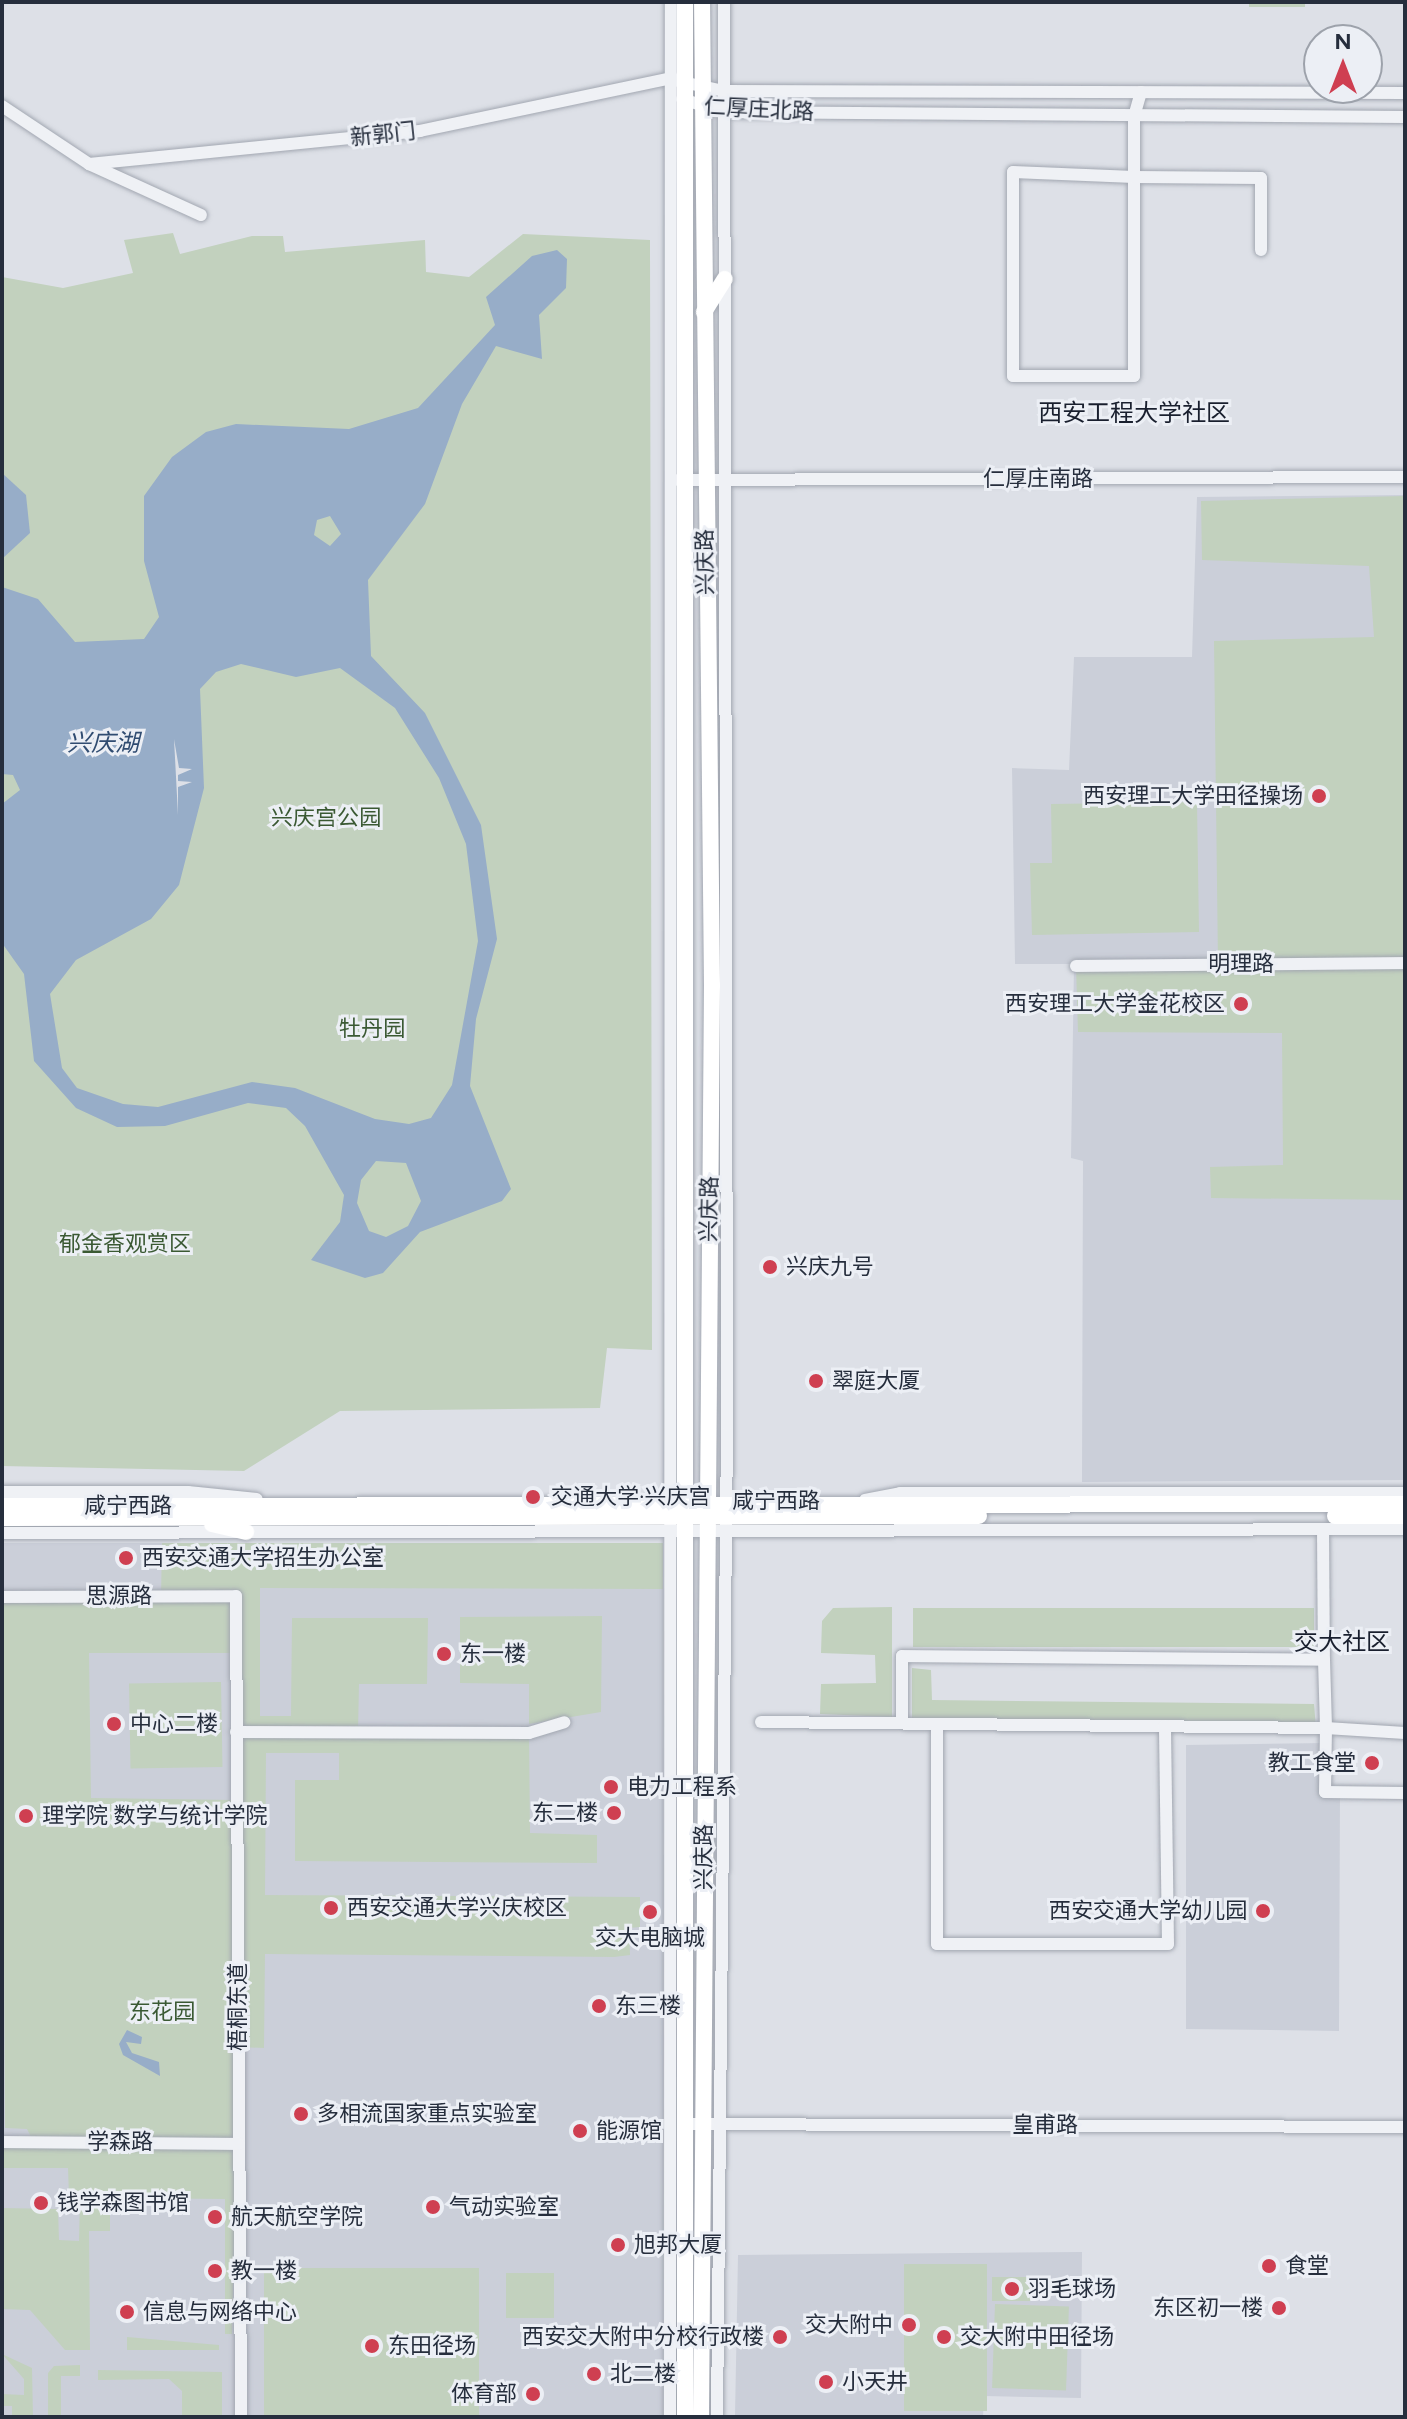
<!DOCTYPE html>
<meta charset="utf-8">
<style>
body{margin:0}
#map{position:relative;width:1407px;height:2419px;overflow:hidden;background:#dde0e7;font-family:Figtree,"Noto Sans SC",sans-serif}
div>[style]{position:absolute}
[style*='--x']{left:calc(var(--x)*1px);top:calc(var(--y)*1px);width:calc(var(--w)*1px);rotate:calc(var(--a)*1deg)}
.built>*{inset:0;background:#cbcfd9;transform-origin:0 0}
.green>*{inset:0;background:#c2d1be;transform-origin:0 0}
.water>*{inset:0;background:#97adc8}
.pier>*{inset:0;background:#dde0e7}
.roads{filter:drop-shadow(0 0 2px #a2a7b1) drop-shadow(0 0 2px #a2a7b1)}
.minor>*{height:12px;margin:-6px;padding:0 6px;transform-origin:6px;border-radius:6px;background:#eff1f5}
.major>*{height:16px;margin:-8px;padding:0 8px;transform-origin:8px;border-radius:8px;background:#fff}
.dots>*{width:22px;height:22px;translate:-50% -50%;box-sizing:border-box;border:4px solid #eceff5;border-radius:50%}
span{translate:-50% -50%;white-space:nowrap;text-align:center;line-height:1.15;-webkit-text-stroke:6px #eceff5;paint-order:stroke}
.street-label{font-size:22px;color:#262e3d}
.poi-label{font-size:22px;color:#262e3d}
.right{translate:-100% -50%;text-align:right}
.left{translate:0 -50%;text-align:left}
.park-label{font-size:22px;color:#3a5933}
.neighbourhood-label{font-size:24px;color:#191f2e}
.water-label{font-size:24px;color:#304c71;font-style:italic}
.frame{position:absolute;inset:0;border:4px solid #262e3d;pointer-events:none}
.north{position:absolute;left:1303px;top:24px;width:80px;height:80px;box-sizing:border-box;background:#eceff5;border:2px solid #9da2ab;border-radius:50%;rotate:0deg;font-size:22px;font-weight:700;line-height:32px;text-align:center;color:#262e3d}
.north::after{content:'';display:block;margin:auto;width:28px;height:36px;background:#cf3f51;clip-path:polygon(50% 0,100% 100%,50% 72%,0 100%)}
</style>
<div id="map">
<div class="built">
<i style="clip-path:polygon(1405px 495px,1405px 1480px,1082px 1482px,1083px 1161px,1071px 1158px,1074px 964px,1015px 964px,1012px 768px,1069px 770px,1074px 657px,1192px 657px,1197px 497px)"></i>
<i style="left:2px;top:1543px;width:661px;height:874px"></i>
<i style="clip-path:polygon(1326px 1743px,1325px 1792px,1340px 1793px,1339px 2031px,1186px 2029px,1186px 1745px)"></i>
<i style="clip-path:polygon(1082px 2252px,1081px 2398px,984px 2396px,983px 2417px,735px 2417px,738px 2255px)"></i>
</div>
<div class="green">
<i style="left:1249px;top:2px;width:56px;height:5px"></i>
<i style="clip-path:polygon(173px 233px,180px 254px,252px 236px,283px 236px,285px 252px,425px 240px,426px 272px,469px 277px,523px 234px,650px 240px,652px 1350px,607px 1348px,600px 1408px,340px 1411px,244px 1471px,2px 1466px,2px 277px,63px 288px,133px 273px,124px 240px)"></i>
<i style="clip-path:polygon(1405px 496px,1405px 963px,1218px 964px,1214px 641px,1374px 637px,1369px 566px,1202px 560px,1201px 501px)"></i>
<i style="clip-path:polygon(1197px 802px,1199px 932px,1032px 935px,1030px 863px,1052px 863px,1051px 804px)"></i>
<i style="clip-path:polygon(1405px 965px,1405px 1200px,1211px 1198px,1210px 1167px,1283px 1165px,1282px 1033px,1078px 1032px,1076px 966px)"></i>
<i style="clip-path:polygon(evenodd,162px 1543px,663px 1543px,663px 1589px,260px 1588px,260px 1716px,291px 1716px,292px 1618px,428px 1618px,427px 1684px,359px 1684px,358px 1731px,529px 1733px,530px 1833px,597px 1835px,597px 1863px,295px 1861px,295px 1780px,339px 1780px,339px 1753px,266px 1753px,265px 1895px,640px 1897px,640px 1927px,629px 1928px,630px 1955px,614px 1957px,265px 1954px,264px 2048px,238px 2047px,232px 2334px,225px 2334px,225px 2199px,110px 2198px,110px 2231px,89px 2231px,90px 2350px,65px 2350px,30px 2310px,2px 2309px,2px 2208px,58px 2209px,59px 2240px,79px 2241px,80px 2197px,69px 2197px,68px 2168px,2px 2168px,2px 2142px,33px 2141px,27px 2129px,5px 2128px,2px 1597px,161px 1596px,162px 1543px,89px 1653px,236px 1653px,236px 1800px,91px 1798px,89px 1653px)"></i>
<i style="clip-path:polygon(892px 1607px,892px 1717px,820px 1714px,821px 1684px,876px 1683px,875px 1655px,821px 1653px,822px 1621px,833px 1608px)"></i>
<i style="left:913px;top:1608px;width:401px;height:39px"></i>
<i style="clip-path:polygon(602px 1616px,601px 1712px,529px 1724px,529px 1684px,460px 1683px,460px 1617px)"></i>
<i style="clip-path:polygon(912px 1668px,931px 1670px,932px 1700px,1314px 1704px,1316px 1728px,912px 1723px)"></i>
<i style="left:221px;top:1682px;width:85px;height:92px;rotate:89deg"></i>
<i style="left:904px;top:2264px;width:83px;height:147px"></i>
<i style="left:264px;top:2268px;width:215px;height:149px"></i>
<i style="left:506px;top:2273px;width:48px;height:45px"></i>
<i style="left:992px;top:2277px;width:40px;height:24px"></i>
<i style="left:995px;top:2304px;width:74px;height:84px;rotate:2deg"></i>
<i style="clip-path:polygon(127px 2337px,219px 2345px,219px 2350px,127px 2350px)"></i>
<i style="clip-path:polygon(2px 2354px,32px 2368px,33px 2417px,12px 2417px,12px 2406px,2px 2406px,2px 2394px,24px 2395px,24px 2379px)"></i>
<i style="clip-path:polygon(80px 2365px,80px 2376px,61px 2376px,61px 2417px,48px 2417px,48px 2373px,54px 2366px)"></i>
<i style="clip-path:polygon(98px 2370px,222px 2372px,222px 2417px,182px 2417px,182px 2391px,169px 2379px,98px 2380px)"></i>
</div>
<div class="water">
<i style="clip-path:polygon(evenodd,557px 250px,567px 259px,566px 288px,539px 315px,542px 359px,496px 346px,462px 404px,425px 504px,368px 580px,371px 656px,425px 713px,481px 825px,497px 939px,476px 1019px,470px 1086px,511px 1189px,502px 1201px,420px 1232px,383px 1273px,365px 1278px,311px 1260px,340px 1222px,344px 1195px,305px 1126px,286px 1108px,248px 1103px,165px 1126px,117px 1127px,76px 1108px,34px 1061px,24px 974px,2px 943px,2px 804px,20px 790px,13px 775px,2px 774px,2px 587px,38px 599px,75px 642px,144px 639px,159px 617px,144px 561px,144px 496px,172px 457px,206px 432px,236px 424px,349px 429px,418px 408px,495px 325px,486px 297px,532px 256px,557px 250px,330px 516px,341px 534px,330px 546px,314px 535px,317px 520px,330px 516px,557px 250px,241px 664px,296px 677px,340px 668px,395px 708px,439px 778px,466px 844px,478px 941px,452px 1085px,431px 1118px,409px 1124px,375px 1119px,295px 1088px,252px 1082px,158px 1107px,123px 1104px,77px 1088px,62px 1068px,50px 994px,76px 960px,151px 919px,179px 885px,204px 788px,200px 689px,216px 672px,241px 664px,557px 250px,376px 1161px,406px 1163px,421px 1201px,408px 1226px,386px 1237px,369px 1231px,357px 1203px,361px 1180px,376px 1161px)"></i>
<i style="clip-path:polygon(2px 473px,26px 495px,30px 533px,2px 559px)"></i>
<i style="clip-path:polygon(127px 2030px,142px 2037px,141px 2044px,126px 2042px,132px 2053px,159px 2062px,160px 2076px,123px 2055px,119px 2044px)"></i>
</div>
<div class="pier">
<i style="clip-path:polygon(174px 739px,179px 768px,192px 769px,178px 775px,178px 781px,192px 782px,178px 787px,178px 815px)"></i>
</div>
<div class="roads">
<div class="minor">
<i style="--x:678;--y:81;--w:47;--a:12.3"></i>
<i style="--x:724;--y:91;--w:681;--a:0.17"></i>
<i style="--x:1141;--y:92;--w:25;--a:106"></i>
<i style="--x:1134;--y:116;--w:260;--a:90"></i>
<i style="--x:1134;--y:376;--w:121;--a:180"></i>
<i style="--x:1013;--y:376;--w:204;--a:-90"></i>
<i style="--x:1013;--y:172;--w:121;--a:2.4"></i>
<i style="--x:1134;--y:177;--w:127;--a:0.5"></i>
<i style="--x:1261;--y:178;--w:72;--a:90"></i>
<i style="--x:682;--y:99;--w:44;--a:17.2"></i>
<i style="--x:724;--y:112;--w:681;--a:0.42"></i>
<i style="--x:2;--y:106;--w:105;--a:33.7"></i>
<i style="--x:89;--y:164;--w:123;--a:24.5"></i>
<i style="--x:89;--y:164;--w:333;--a:-5.7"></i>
<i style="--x:420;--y:131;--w:258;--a:-11.9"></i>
<i style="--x:678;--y:480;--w:727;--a:-0.24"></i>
<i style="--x:1076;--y:966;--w:329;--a:-0.5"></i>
<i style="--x:2;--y:1492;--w:186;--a:0"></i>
<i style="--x:188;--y:1492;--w:69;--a:5.8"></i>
<i style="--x:865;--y:1500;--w:36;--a:-11"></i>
<i style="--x:900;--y:1493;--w:505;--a:0"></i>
<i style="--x:1323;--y:1529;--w:131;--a:89.6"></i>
<i style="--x:2;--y:1533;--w:1403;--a:-0.16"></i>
<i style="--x:2;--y:1597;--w:234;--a:-0.2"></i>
<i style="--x:236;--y:1596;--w:821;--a:89.65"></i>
<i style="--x:761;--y:1722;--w:565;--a:0.61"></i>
<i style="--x:1326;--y:1728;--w:64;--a:90.9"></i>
<i style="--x:1325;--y:1792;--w:80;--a:0.7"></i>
<i style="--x:902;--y:1723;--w:67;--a:-90"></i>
<i style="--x:902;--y:1656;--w:422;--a:0.5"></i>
<i style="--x:1324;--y:1660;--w:68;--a:88.3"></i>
<i style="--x:1326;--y:1728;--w:79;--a:3.6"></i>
<i style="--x:937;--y:1724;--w:220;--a:90"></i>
<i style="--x:937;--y:1944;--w:231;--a:0"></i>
<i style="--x:1168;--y:1944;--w:218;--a:-90.8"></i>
<i style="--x:236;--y:1732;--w:293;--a:0.2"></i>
<i style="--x:529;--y:1733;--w:37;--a:-17"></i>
<i style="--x:685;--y:2124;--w:720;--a:0.24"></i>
<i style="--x:2;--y:2142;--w:237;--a:0.5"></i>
<i style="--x:670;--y:2417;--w:2415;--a:-89.98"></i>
<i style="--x:717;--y:2417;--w:992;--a:-89.42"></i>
<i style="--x:727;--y:1425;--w:1423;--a:-90.12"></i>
</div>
<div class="major">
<i style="--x:685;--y:2;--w:2415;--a:90"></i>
<i style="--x:704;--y:312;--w:39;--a:-58"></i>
<i style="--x:2;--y:1506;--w:1403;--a:-0.08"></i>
<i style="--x:1335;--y:1516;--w:70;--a:0"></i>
<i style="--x:2;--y:1518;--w:977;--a:-0.12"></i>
<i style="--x:212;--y:1524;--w:35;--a:13"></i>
<i style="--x:701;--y:2417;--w:1432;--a:-89.56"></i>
<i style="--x:712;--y:985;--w:983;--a:-90.58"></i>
</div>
</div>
<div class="dots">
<i style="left:1319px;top:796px;background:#cf3f51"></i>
<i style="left:1241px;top:1004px;background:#cf3f51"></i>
<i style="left:770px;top:1267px;background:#cf3f51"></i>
<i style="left:816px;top:1381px;background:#cf3f51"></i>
<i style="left:533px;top:1497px;background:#cf3f51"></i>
<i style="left:126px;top:1558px;background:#cf3f51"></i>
<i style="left:444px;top:1654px;background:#cf3f51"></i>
<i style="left:114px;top:1724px;background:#cf3f51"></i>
<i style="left:1372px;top:1763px;background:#cf3f51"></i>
<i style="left:611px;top:1787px;background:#cf3f51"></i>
<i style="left:614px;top:1813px;background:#cf3f51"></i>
<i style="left:26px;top:1816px;background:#cf3f51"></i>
<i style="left:331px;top:1908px;background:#cf3f51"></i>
<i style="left:1263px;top:1911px;background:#cf3f51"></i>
<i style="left:650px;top:1912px;background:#cf3f51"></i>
<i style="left:599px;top:2006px;background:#cf3f51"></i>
<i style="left:301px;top:2114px;background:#cf3f51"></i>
<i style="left:580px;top:2131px;background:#cf3f51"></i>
<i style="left:41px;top:2203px;background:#cf3f51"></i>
<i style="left:433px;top:2207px;background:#cf3f51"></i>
<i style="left:215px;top:2217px;background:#cf3f51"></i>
<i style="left:618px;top:2245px;background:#cf3f51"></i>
<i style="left:1269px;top:2266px;background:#cf3f51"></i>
<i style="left:215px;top:2271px;background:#cf3f51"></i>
<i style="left:1012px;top:2289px;background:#cf3f51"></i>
<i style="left:1279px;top:2308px;background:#cf3f51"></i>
<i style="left:127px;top:2312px;background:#cf3f51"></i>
<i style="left:909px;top:2325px;background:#cf3f51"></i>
<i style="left:780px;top:2337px;background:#cf3f51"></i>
<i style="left:944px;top:2337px;background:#cf3f51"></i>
<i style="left:372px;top:2346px;background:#cf3f51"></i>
<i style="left:594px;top:2374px;background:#cf3f51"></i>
<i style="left:826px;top:2382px;background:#cf3f51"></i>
<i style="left:533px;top:2394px;background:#cf3f51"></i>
</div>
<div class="street-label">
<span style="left:759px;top:109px;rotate:3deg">仁厚庄北路</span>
<span style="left:383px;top:134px;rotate:-6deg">新郭门</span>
<span style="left:1038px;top:479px">仁厚庄南路</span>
<span style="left:705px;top:562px;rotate:-91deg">兴庆路</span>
<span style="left:1241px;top:964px">明理路</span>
<span style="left:709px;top:1209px;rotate:-89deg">兴庆路</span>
<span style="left:776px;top:1501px">咸宁西路</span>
<span style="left:128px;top:1506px">咸宁西路</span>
<span style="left:119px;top:1596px">思源路</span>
<span style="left:704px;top:1857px;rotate:-90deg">兴庆路</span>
<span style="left:238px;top:2007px;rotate:-90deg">梧桐东道</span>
<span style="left:1045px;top:2125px">皇甫路</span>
<span style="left:120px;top:2142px">学森路</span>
</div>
<div class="poi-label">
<span class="right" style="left:1303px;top:796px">西安理工大学田径操场</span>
<span class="right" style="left:1225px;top:1004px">西安理工大学金花校区</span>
<span class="left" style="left:786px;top:1267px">兴庆九号</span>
<span class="left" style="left:832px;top:1381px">翠庭大厦</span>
<span class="left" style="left:551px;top:1497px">交通大学·兴庆宫</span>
<span class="left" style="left:142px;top:1558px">西安交通大学招生办公室</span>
<span class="left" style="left:460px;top:1654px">东一楼</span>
<span class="left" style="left:130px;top:1724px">中心二楼</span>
<span class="right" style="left:1356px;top:1763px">教工食堂</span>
<span class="left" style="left:627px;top:1787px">电力工程系</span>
<span class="right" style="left:598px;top:1813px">东二楼</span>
<span class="left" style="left:42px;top:1816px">理学院 数学与统计学院</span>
<span class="left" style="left:347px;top:1908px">西安交通大学兴庆校区</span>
<span class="right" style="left:1247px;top:1911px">西安交通大学幼儿园</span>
<span style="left:650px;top:1938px">交大电脑城</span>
<span class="left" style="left:615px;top:2006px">东三楼</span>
<span class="left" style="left:317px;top:2114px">多相流国家重点实验室</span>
<span class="left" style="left:596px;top:2131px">能源馆</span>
<span class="left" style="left:57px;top:2203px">钱学森图书馆</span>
<span class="left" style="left:449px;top:2207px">气动实验室</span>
<span class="left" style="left:231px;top:2217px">航天航空学院</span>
<span class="left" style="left:634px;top:2245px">旭邦大厦</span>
<span class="left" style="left:1285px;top:2266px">食堂</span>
<span class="left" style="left:231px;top:2271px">教一楼</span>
<span class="left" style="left:1028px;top:2289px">羽毛球场</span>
<span class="right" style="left:1263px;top:2308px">东区初一楼</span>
<span class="left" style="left:143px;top:2312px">信息与网络中心</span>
<span class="right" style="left:893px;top:2325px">交大附中</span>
<span class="right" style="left:764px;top:2337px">西安交大附中分校行政楼</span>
<span class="left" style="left:960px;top:2337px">交大附中田径场</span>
<span class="left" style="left:388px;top:2346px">东田径场</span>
<span class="left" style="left:610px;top:2374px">北二楼</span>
<span class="left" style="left:842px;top:2382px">小天井</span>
<span class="right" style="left:517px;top:2394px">体育部</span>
</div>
<div class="park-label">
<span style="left:326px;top:818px">兴庆宫公园</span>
<span style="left:372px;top:1029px">牡丹园</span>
<span style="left:125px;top:1244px">郁金香观赏区</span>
<span style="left:162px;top:2012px">东花园</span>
</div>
<div class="neighbourhood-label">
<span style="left:1134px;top:413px">西安工程大学社区</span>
<span style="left:1342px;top:1642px">交大社区</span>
</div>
<div class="water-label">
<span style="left:103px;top:743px">兴庆湖</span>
</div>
<div class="frame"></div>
<div class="north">N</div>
</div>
